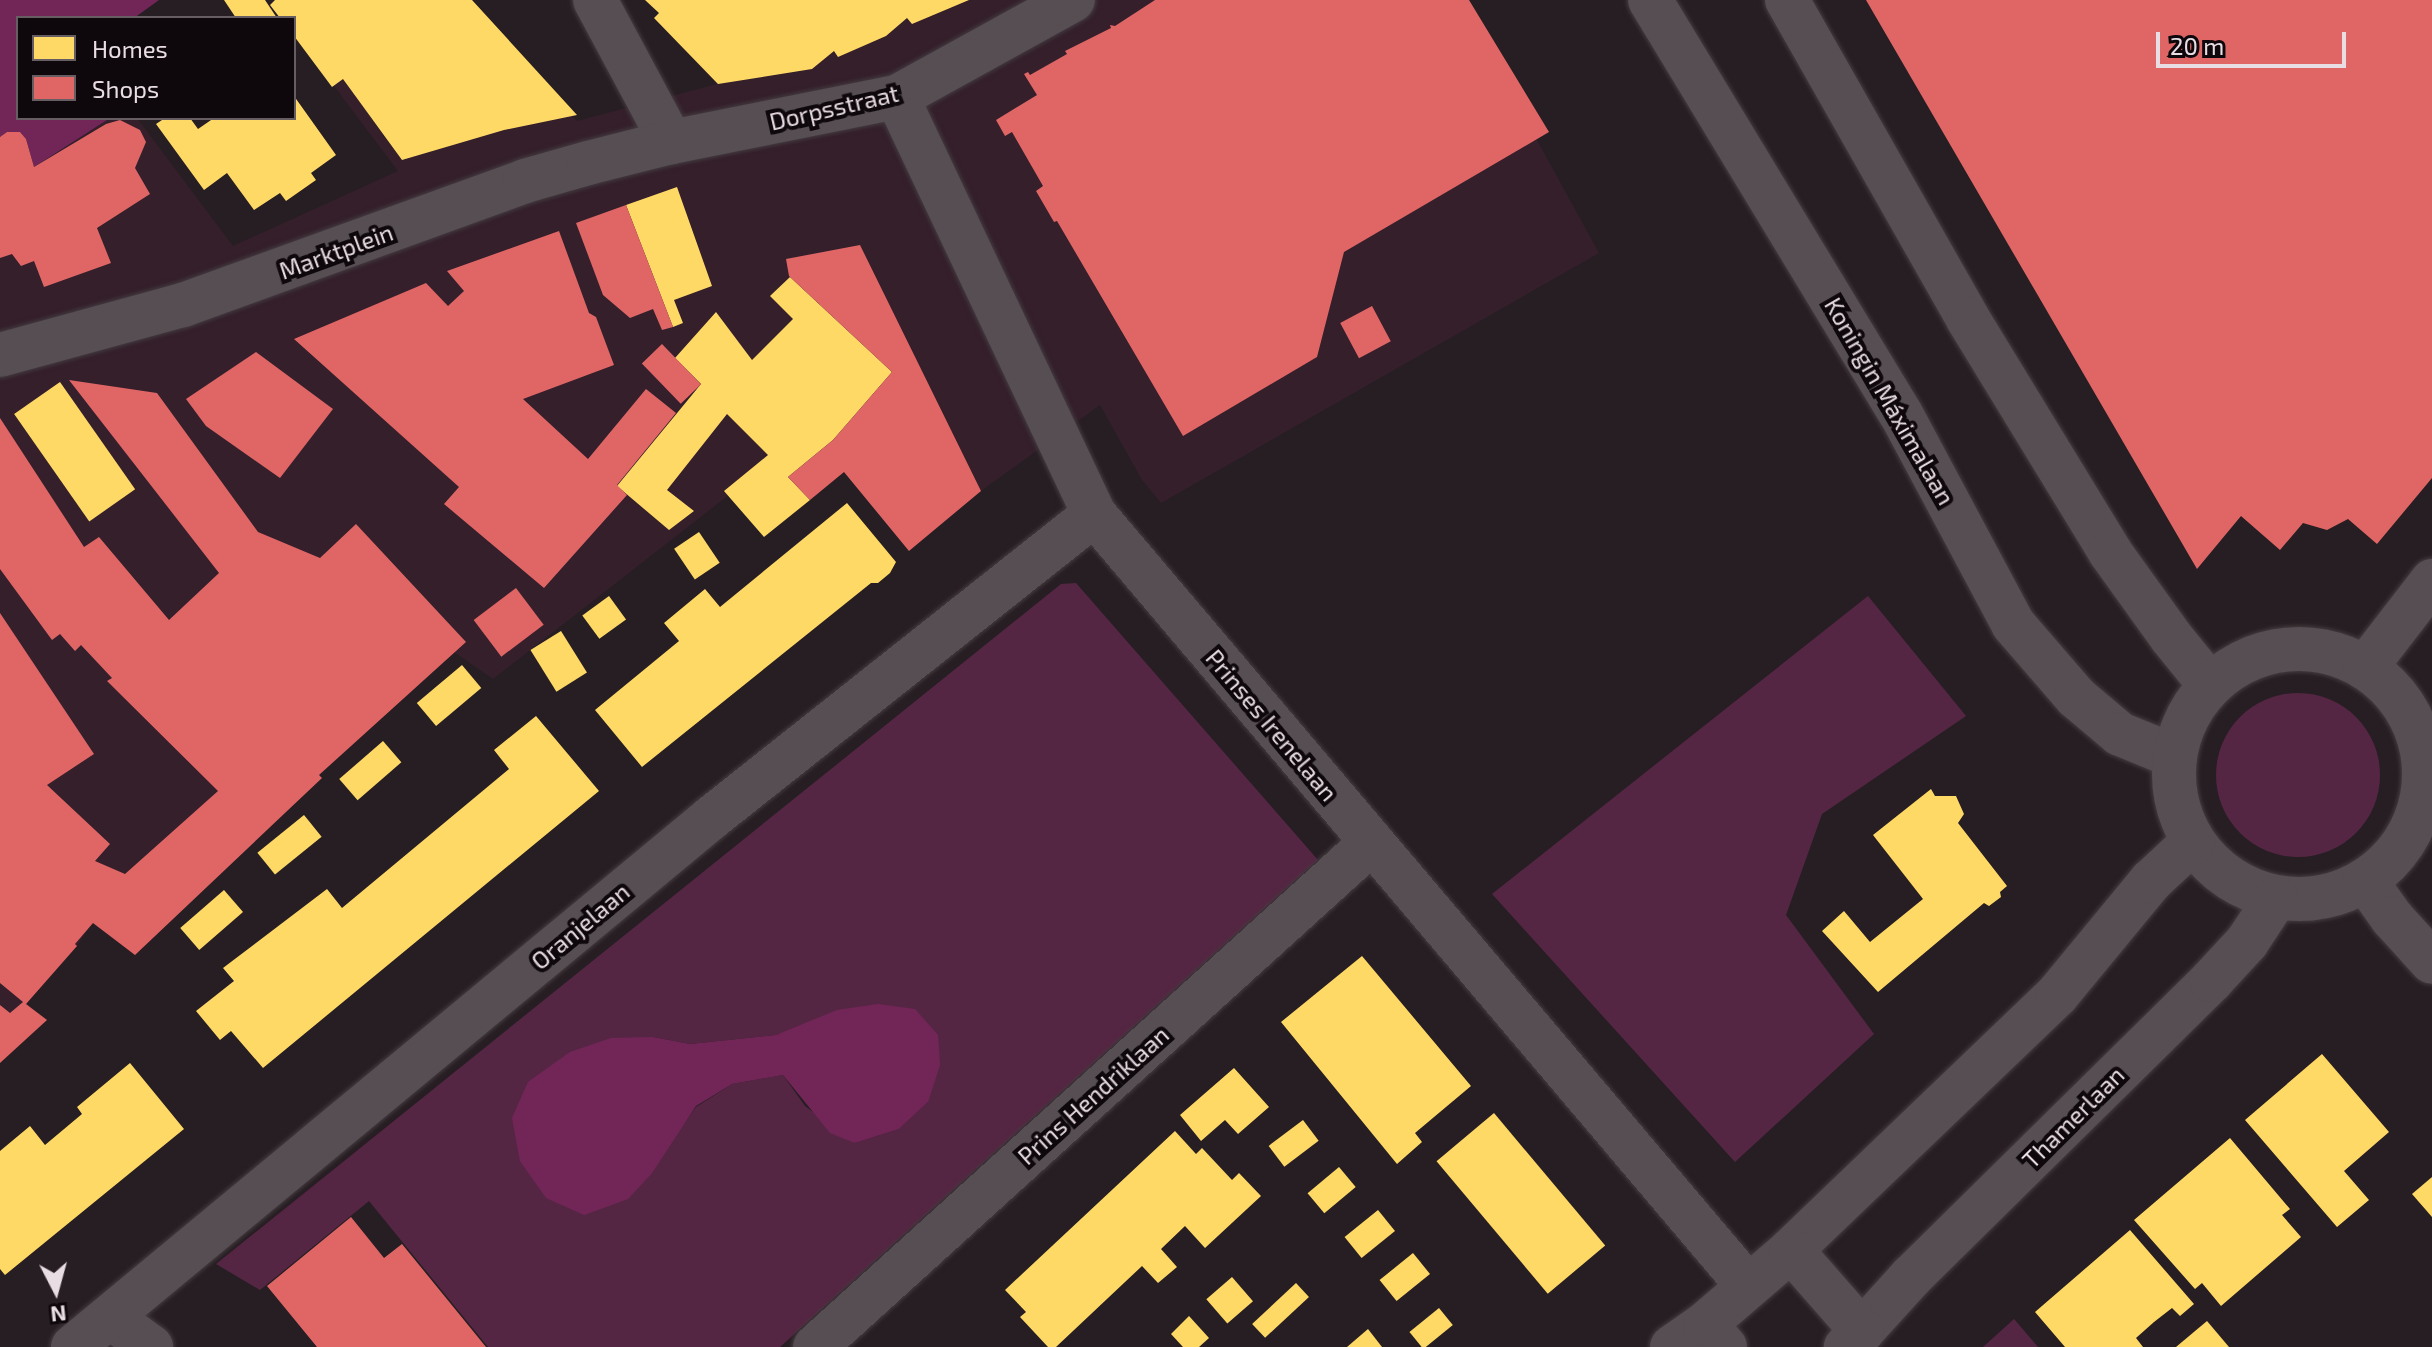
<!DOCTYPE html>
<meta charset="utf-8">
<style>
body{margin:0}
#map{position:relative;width:2432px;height:1347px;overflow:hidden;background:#271e23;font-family:"Exo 2",sans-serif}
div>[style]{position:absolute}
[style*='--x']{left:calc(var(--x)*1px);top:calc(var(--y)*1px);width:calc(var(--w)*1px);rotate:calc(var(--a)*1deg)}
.built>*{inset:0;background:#341f2b}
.green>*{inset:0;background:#552643}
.round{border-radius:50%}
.water>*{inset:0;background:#722658}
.homes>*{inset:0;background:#ffd966;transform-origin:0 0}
.shops>*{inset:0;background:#e06666;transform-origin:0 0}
.roads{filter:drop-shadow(0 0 2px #433b3f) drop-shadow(0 0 2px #433b3f)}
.minor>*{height:44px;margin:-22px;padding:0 22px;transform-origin:22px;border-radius:22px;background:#564e52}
.minor>.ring{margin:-22px;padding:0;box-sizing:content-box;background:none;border:44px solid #564e52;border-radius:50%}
span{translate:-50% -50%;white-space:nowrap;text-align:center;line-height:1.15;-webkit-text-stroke:8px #0e070b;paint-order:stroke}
.street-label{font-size:24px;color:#e9dde4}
.legend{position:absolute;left:16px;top:16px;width:280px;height:104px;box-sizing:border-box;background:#0e070b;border:2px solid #665d62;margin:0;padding:10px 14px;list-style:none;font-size:24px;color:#e9dde4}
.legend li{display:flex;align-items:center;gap:16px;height:40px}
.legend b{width:40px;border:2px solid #665d62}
.north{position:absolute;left:16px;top:1251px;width:80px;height:80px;-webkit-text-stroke:6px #0e070b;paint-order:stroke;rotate:174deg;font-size:22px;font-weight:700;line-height:32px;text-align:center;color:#e9dde4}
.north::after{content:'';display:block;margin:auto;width:28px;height:36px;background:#e9dde4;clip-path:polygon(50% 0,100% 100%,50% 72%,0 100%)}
.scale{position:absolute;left:2156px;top:32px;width:190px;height:36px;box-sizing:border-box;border:4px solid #e9dde4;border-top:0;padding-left:10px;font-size:24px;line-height:28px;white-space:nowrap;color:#e9dde4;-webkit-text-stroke:6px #0e070b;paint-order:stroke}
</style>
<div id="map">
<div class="built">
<i style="clip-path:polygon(730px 0,1460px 0,1599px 253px,1161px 503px,1142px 480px,1100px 405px,981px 491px,912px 352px,493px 679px,454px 652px,320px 774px,321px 778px,135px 955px,92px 923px,77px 946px,26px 1004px,23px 1002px,0 1022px,0 137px,7px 132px,20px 132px,26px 139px,34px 166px,110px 118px,137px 118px,233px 246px,398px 171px,328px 78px,470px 6px,577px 121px,717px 84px,679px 44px)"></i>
</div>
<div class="green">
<i style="clip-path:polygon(evenodd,1076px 583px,1318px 860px,780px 1347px,488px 1347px,369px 1201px,260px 1290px,216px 1264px,1061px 584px,1076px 583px,806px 1025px,928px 1102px,899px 1129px,855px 1143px,805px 1106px,783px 1075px,732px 1084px,696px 1107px,673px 1139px,653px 1037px,690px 1044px,776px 1035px,806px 1025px)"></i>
<i style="clip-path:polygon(1868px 596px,1966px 716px,1822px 814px,1786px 915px,1874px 1034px,1735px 1162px,1492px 894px)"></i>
<i class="round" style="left:2216px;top:693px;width:164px;height:164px"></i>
<i style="clip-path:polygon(2014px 1319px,2038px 1347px,1983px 1347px)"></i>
</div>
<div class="water">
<i style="clip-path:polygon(0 0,159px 0,134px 18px,18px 18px,18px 118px,110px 118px,34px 167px,26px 139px,20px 132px,7px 132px,0 137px)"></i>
<i style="clip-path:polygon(878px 1004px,915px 1009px,938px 1035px,940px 1065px,928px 1102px,899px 1129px,855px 1143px,830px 1133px,783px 1075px,732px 1084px,696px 1106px,652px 1173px,628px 1199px,584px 1215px,546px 1198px,520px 1161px,512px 1118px,528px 1082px,570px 1052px,611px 1038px,653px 1037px,690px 1044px,776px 1035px,837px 1010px)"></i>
</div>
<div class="homes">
<i style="clip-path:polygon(224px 0,265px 0,277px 18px,236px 18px)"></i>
<i style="clip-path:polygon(275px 0,472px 0,577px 115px,504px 130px,402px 160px,343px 79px,332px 87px,294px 36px,294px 18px,280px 18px,270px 5px)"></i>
<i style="clip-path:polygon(645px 0,969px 0,912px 24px,907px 18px,886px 36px,838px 57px,834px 51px,812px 69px,718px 84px,654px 18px,659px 13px)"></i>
<i style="clip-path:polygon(294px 96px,336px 155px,311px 173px,316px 180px,286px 201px,280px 193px,254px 210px,227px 173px,204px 190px,156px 124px,165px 118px,190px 118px,198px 129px,214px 118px,294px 118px)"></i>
<i style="clip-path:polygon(677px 187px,712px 286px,674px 300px,683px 323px,673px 327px,626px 205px)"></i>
<i style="clip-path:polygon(790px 277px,892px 372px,833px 440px,788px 477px,810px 500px,764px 537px,724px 491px,768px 455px,727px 414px,667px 490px,694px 511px,669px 530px,617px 486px,701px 384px,675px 358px,716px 312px,752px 360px,793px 319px,770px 296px)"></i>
<i style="left:60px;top:382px;width:131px;height:56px;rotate:55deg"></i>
<i style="clip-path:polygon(847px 503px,896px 562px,890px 573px,878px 583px,871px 583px,642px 767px,595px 710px,679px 641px,664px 623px,705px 589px,720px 607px)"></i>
<i style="left:699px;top:532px;width:37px;height:30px;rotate:56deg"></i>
<i style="left:609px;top:596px;width:29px;height:33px;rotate:54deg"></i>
<i style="left:561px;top:631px;width:49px;height:36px;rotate:58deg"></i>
<i style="left:462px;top:665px;width:30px;height:59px;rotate:50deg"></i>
<i style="clip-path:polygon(536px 716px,599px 791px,263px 1068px,231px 1031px,220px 1040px,196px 1011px,234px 981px,223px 968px,327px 889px,342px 908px,509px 769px,494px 750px)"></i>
<i style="left:383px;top:741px;width:28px;height:58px;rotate:49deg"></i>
<i style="clip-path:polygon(1931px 789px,1935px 796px,1956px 796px,1964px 814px,1958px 823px,2007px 886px,2000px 892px,2001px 897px,1989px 906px,1984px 903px,1878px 992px,1822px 931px,1844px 911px,1870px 942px,1923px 899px,1873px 835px)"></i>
<i style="left:304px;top:815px;width:28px;height:60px;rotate:51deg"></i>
<i style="left:224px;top:890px;width:29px;height:58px;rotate:49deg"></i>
<i style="clip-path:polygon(1362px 956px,1471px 1086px,1415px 1133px,1422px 1142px,1397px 1164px,1281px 1022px)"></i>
<i style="clip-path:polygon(2322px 1054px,2389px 1132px,2344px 1171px,2369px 1200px,2337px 1227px,2245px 1120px)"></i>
<i style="clip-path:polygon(130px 1063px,184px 1129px,5px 1275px,0 1269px,0 1151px,30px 1126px,45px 1145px,82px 1114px,77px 1107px)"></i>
<i style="clip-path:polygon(1234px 1068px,1269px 1107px,1238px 1134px,1225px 1120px,1201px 1141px,1180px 1115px)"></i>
<i style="left:1494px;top:1113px;width:173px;height:75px;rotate:50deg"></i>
<i style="left:1303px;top:1120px;width:26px;height:43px;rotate:53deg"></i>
<i style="clip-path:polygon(1175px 1131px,1196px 1154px,1202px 1148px,1232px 1180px,1239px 1173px,1261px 1196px,1205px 1248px,1185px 1226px,1161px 1249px,1177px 1267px,1158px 1283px,1142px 1266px,1056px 1347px,1048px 1347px,1020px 1317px,1026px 1312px,1005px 1290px)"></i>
<i style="clip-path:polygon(2230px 1138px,2290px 1209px,2282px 1215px,2301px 1237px,2221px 1306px,2202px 1283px,2195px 1289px,2134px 1220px)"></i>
<i style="left:1339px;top:1167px;width:26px;height:41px;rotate:50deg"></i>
<i style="clip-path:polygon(2432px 1177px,2432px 1217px,2412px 1194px)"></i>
<i style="left:1378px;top:1210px;width:27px;height:43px;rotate:51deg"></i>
<i style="clip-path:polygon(2130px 1230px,2194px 1304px,2180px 1316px,2172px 1308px,2154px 1322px,2136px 1338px,2143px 1347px,2065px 1347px,2035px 1312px)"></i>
<i style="left:1413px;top:1253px;width:27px;height:43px;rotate:51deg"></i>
<i style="left:1232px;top:1277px;width:32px;height:34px;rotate:49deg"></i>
<i style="left:1296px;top:1283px;width:19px;height:60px;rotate:47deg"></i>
<i style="left:1439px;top:1308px;width:22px;height:38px;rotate:51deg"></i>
<i style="clip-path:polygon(1189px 1316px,1209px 1338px,1199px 1347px,1183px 1347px,1171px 1334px)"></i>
<i style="clip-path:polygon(2207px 1321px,2229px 1347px,2176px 1347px)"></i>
<i style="clip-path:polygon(1368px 1329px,1382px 1347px,1347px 1347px)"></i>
</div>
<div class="shops">
<i style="clip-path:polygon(1155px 0,1469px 0,1549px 132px,1344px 252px,1317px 357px,1183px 436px,1057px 221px,1054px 222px,1036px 191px,1043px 186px,1012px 132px,1005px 136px,996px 120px,1037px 95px,1024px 74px,1028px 72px,1030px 75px,1067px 54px,1065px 51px,1111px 28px,1110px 25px,1115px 26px)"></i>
<i style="clip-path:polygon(1866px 0,2432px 0,2432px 478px,2377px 544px,2348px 519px,2327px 530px,2303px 523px,2280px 550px,2241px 516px,2197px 569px)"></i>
<i style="clip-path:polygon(120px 120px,140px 130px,146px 142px,135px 168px,150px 194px,97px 228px,111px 263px,44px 287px,34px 261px,21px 266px,12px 254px,0 258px,0 137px,7px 132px,20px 132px,26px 139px,34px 167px,106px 124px)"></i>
<i style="clip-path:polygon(626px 205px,673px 327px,662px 330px,653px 309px,630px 318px,603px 295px,576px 223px)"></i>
<i style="clip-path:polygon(559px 231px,589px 313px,596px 317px,614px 365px,523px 399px,588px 459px,646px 389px,676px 413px,617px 485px,627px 495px,544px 588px,444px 504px,459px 487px,294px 339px,426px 283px,448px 306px,464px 291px,447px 271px)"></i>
<i style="clip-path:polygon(860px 245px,981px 491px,909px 551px,844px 472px,810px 500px,788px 477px,833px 440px,892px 372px,789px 276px,786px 259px)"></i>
<i style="left:1372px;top:306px;width:40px;height:36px;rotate:62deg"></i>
<i style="left:662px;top:344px;width:56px;height:28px;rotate:46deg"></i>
<i style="clip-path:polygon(256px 352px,333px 409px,280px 478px,206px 426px,186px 399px)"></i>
<i style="clip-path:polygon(69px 380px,157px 393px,258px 532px,320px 558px,356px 524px,466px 642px,319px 775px,322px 778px,135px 955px,93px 923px,75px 944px,77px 946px,26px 1004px,47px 1020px,0 1063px,0 1005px,10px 1013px,23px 1002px,0 983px,0 613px,94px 754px,47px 785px,110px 844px,95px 861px,125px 874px,218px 791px,107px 681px,112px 678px,81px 645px,75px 651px,60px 634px,52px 640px,0 569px,0 418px,84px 547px,99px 537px,169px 620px,219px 573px)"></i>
<i style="left:516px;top:588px;width:46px;height:53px;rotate:53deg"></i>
<i style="clip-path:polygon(351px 1217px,384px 1258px,402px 1244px,486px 1347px,317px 1347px,267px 1286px)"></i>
</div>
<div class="roads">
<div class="minor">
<i style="--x:595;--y:0;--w:161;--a:61.8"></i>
<i style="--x:1650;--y:0;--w:484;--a:58.8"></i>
<i style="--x:1901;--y:414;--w:238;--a:61.9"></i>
<i style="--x:2013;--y:624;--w:96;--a:49.2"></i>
<i style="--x:2076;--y:697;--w:57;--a:40.1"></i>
<i style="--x:2120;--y:734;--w:58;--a:22.2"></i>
<i style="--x:1787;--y:0;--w:367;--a:60.4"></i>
<i style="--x:1968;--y:319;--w:273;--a:58.6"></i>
<i style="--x:2110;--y:552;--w:105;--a:54.3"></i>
<i style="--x:2171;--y:637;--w:62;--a:50.9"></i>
<i style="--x:897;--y:97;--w:461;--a:64.7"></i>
<i style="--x:1094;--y:514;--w:1012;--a:49.73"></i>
<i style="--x:0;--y:355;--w:190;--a:-15.3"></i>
<i style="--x:183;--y:305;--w:364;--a:-19.9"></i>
<i style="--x:525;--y:181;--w:66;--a:-15.9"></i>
<i style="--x:588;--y:163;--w:86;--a:-14.2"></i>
<i style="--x:671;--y:142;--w:230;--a:-11.3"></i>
<i style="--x:897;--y:97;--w:201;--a:-28.9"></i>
<i class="ring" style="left:2174px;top:649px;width:206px;height:206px"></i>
<i style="--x:2365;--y:668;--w:110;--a:-52.4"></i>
<i style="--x:2365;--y:880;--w:47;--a:54.6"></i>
<i style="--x:2392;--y:918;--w:59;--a:47.7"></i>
<i style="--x:1791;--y:1250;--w:368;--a:-43.8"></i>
<i style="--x:2057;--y:995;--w:148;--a:-50.5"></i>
<i style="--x:2151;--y:881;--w:57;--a:-42.9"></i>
<i style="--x:110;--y:1317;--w:51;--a:36.2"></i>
<i style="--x:1862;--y:1331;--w:73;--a:-47.8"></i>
<i style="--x:1911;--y:1277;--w:421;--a:-44.6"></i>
<i style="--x:2211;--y:981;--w:53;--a:-47.3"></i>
<i style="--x:2247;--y:942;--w:53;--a:-56.6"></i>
<i style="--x:73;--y:1347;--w:829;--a:-39.66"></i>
<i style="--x:711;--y:818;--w:489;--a:-38.4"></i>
<i style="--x:815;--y:1347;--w:750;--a:-42.19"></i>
<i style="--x:1672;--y:1347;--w:40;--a:-34.9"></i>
<i style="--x:1725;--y:1347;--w:30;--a:-131"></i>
<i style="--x:1705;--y:1324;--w:113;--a:-40.7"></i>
<i style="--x:1791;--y:1250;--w:108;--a:48.8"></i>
<i style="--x:1862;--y:1331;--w:23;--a:135"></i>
</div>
</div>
<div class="street-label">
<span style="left:834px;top:107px;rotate:-13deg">Dorpsstraat</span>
<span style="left:336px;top:251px;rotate:-20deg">Marktplein</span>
<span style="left:1890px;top:401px;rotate:60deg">Koningin Máximalaan</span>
<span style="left:1272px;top:725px;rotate:50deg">Prinses Irenelaan</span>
<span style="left:580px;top:926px;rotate:-40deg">Oranjelaan</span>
<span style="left:1093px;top:1095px;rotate:-42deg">Prins Hendriklaan</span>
<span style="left:2073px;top:1117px;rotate:-45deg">Thamerlaan</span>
</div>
<ul class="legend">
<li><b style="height:22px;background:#ffd966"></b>Homes</li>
<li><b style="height:22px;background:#e06666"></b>Shops</li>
</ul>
<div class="north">N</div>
<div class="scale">20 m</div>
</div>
